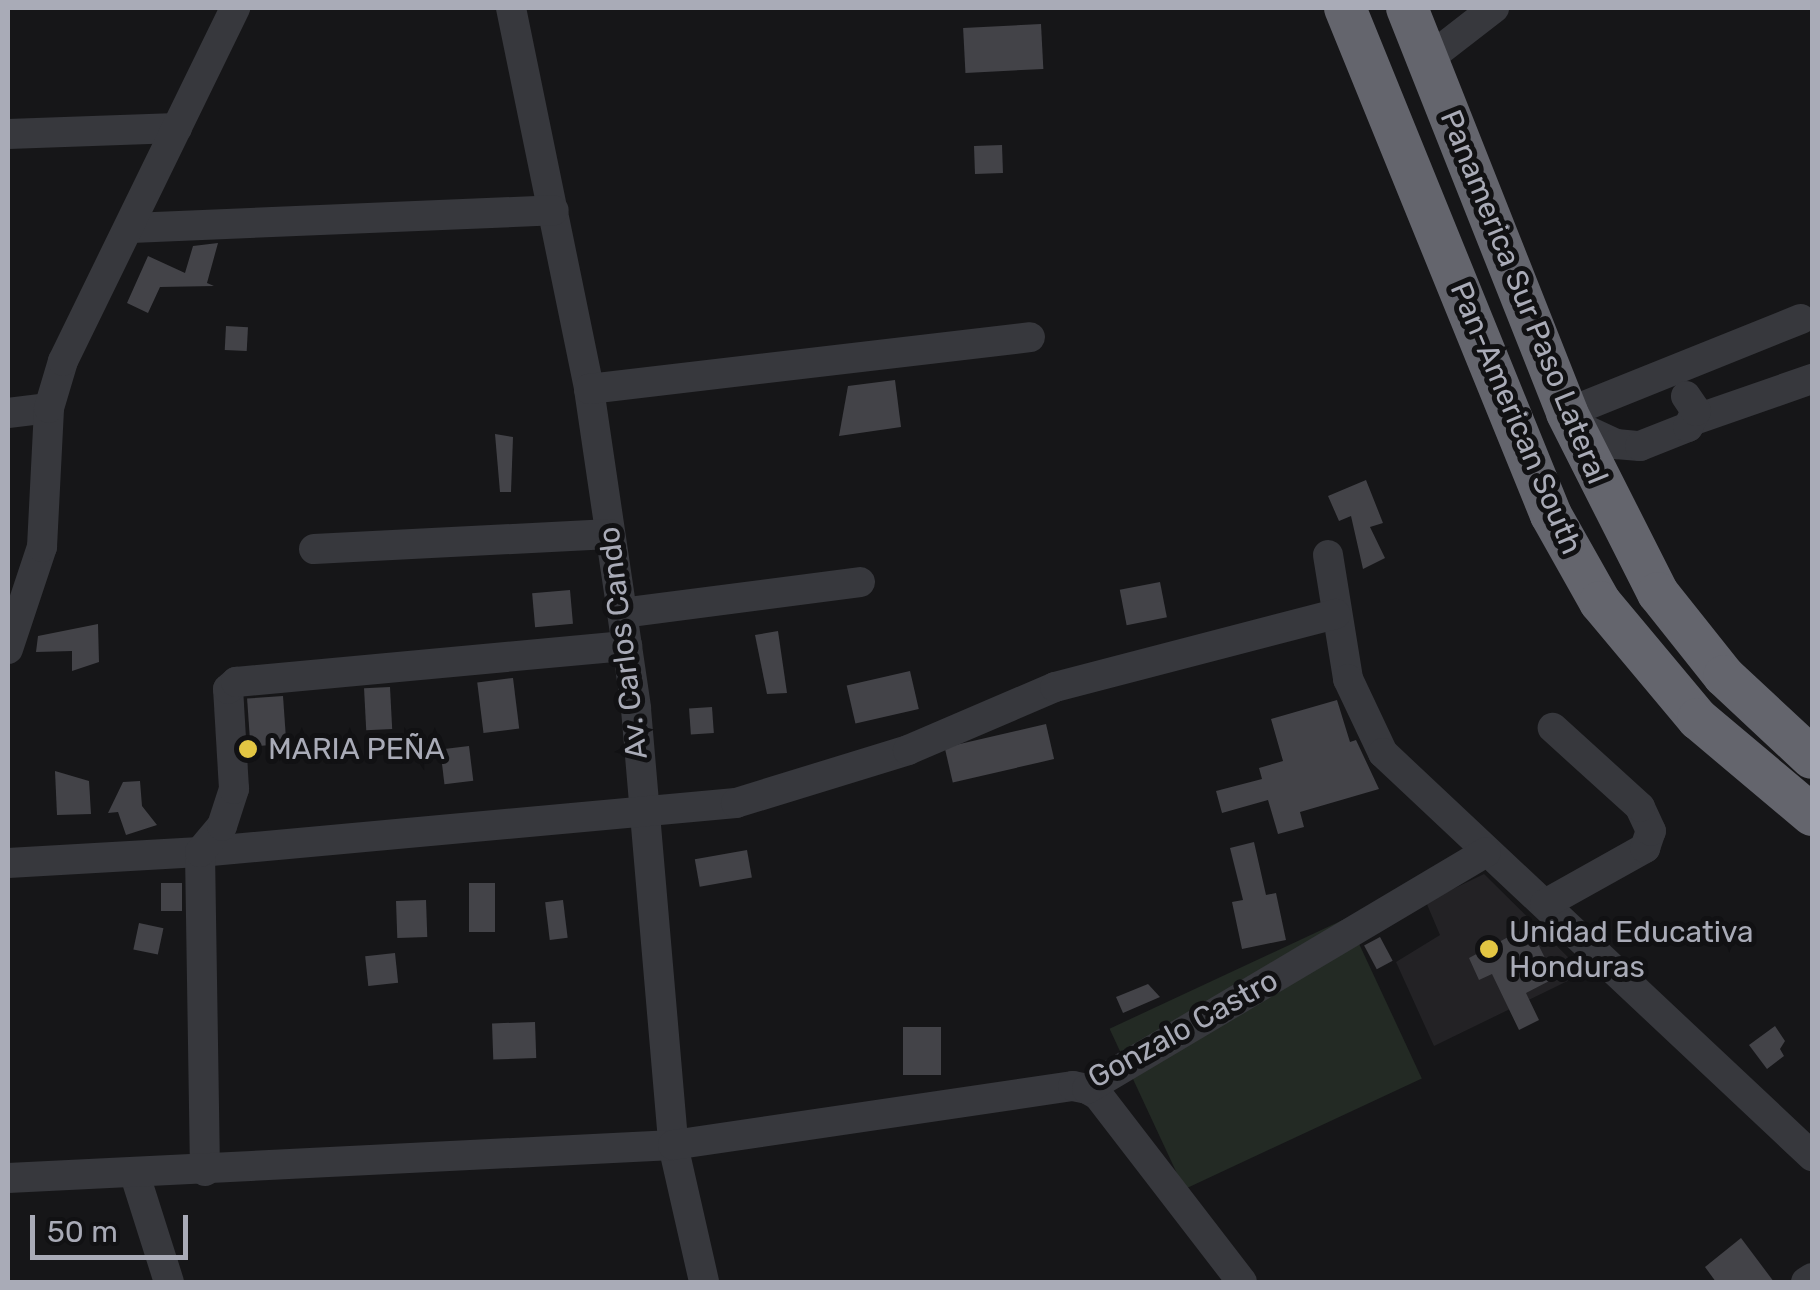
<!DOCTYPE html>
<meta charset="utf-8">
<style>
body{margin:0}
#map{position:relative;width:1820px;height:1290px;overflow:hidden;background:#161618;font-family:Rubik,sans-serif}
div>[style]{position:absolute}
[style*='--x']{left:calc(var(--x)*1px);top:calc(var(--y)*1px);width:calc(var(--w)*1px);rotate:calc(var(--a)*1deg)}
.built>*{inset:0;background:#232225}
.green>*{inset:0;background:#232a24;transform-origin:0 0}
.building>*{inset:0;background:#434348;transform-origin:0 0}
.minor>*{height:30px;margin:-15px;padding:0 15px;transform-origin:15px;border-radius:15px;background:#37383d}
.highway>*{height:42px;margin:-21px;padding:0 21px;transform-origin:21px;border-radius:21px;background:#64656d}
.dots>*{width:28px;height:28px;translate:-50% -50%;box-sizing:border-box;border:5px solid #111113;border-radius:50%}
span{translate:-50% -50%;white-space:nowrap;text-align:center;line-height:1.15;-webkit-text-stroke:10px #111113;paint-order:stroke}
.street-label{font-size:30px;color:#a9abb7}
.poi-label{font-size:30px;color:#a9abb7}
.left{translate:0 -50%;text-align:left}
.frame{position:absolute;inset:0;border:10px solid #a9abb7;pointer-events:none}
.scale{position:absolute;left:30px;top:1215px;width:158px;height:45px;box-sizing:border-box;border:5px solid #a9abb7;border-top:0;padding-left:12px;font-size:30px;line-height:35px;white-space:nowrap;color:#a9abb7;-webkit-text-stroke:8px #111113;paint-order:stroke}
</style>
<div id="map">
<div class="built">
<i style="clip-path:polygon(1484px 874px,1584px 973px,1434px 1046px,1396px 962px,1440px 935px,1426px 902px)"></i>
</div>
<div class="green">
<i style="left:1347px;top:918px;width:177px;height:262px;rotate:65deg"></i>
</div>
<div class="building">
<i style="left:1041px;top:24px;width:45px;height:78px;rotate:87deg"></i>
<i style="left:1002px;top:145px;width:28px;height:28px;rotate:88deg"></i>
<i style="clip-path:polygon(218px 243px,207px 283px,214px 286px,160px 287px,148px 313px,127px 303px,148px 256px,185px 273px,193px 246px)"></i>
<i style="left:226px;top:326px;width:22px;height:24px;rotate:3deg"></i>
<i style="clip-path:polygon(895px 380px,901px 427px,839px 436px,848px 386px)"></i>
<i style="clip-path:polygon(495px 434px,513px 437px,511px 492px,500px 492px)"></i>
<i style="clip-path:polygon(1366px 480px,1383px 523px,1370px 527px,1385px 558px,1363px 569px,1351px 516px,1339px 521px,1328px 496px)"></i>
<i style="left:1160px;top:582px;width:36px;height:41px;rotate:79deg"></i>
<i style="left:570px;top:590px;width:34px;height:38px;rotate:85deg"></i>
<i style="clip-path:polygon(98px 624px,99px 662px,72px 671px,72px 651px,36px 652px,38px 636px)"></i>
<i style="clip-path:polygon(778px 631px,787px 693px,767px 694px,755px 635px)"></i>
<i style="left:910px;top:671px;width:39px;height:65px;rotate:77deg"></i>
<i style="left:513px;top:678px;width:51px;height:36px;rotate:83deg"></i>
<i style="left:390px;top:687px;width:42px;height:26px;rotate:87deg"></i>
<i style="left:283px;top:696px;width:48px;height:36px;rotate:86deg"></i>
<i style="clip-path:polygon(1337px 700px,1350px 742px,1356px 740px,1379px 789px,1300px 812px,1304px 827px,1278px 834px,1268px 800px,1222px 813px,1216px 791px,1262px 779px,1259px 768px,1283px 761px,1271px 719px)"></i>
<i style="left:712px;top:707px;width:26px;height:23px;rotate:86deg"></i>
<i style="left:1046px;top:724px;width:36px;height:104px;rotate:77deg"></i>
<i style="left:469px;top:746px;width:35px;height:29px;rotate:83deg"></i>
<i style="clip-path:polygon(55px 771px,89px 781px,91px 814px,57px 815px)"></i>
<i style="clip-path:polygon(140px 781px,142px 806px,157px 825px,126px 835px,118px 812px,108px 813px,123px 782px)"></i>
<i style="clip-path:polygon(1254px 842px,1266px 895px,1276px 893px,1286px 940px,1242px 949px,1232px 902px,1243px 900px,1230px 848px)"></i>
<i style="left:747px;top:850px;width:28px;height:53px;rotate:80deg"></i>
<i style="left:182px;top:883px;width:28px;height:21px;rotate:90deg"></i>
<i style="left:469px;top:883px;width:26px;height:49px"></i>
<i style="left:426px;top:900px;width:37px;height:30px;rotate:88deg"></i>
<i style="left:563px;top:900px;width:38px;height:18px;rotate:83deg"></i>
<i style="left:139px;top:923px;width:25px;height:27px;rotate:12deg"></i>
<i style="clip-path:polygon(1529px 926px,1555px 978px,1526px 993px,1539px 1020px,1519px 1030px,1492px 974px,1479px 980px,1469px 958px)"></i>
<i style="left:1380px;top:937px;width:27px;height:18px;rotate:62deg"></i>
<i style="left:395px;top:953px;width:30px;height:30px;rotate:84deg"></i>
<i style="clip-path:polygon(1148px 984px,1160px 997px,1123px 1013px,1116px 997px)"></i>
<i style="left:535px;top:1022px;width:36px;height:43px;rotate:88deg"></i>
<i style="clip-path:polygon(1775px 1026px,1785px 1041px,1780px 1049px,1784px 1056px,1767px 1069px,1749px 1045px)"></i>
<i style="left:903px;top:1027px;width:38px;height:48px"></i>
<i style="clip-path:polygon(1741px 1238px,1774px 1282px,1716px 1282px,1705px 1267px)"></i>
</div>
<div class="minor">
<i style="--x:511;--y:8;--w:389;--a:78.4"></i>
<i style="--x:589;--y:389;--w:323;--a:81.6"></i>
<i style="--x:636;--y:709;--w:438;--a:85.1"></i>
<i style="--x:673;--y:1145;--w:140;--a:77.2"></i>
<i style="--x:1427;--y:60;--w:85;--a:-37.8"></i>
<i style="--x:8;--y:134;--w:169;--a:-2"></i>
<i style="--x:131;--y:228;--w:423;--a:-2.4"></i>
<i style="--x:589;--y:389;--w:444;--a:-6.7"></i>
<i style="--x:8;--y:413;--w:41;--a:-7"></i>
<i style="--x:1567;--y:413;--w:252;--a:-21.9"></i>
<i style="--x:1694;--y:420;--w:125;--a:-19.2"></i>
<i style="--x:1571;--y:423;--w:50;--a:25"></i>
<i style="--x:1616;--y:444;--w:24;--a:5"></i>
<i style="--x:1640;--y:446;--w:52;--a:-21.6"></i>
<i style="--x:1688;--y:427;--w:18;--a:-63"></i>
<i style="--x:1696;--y:411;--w:18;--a:-124"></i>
<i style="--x:314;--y:549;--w:296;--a:-2.9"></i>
<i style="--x:1328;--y:555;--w:126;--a:80.8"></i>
<i style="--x:1348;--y:679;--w:82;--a:64.7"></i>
<i style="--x:1383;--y:753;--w:589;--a:43.21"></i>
<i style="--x:622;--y:613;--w:240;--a:-7.4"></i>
<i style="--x:8;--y:649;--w:108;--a:-71.6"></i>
<i style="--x:42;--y:547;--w:139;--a:-87.1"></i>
<i style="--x:49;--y:408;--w:49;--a:-73.4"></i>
<i style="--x:63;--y:361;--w:393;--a:-64"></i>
<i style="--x:8;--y:863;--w:192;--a:-3.3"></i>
<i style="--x:200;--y:852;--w:538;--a:-5.22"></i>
<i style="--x:736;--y:803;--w:180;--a:-17.1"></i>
<i style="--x:908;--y:750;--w:160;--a:-23.2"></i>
<i style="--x:1055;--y:687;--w:290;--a:-14.6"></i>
<i style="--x:1545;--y:904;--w:115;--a:-29.2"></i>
<i style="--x:1645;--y:848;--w:18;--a:-71"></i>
<i style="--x:1651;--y:831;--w:26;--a:-115"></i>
<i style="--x:1640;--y:807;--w:118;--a:-137.8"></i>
<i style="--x:1087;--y:1089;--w:13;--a:29"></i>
<i style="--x:1098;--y:1095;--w:236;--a:52.4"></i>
<i style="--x:205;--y:1171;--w:319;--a:-90.9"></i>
<i style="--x:200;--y:852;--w:34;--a:-50"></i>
<i style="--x:222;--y:826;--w:39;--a:-72"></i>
<i style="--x:234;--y:789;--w:100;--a:-93.4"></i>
<i style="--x:228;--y:689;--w:11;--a:-41"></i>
<i style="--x:236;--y:682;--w:393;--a:-5.3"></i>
<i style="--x:135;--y:1175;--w:112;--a:72.4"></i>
<i style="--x:8;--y:1178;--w:666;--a:-2.84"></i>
<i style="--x:673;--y:1145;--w:404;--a:-8.4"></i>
<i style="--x:1073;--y:1086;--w:14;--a:12"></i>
<i style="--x:1087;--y:1089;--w:464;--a:-30.7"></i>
<i style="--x:1806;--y:1282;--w:7;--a:-34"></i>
</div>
<div class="highway">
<i style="--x:1345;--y:8;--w:547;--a:67.89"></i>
<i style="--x:1551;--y:515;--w:100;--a:60.6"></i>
<i style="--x:1600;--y:602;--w:153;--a:50.1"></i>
<i style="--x:1698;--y:719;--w:149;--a:40.1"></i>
<i style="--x:1407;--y:8;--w:435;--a:68.4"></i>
<i style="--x:1567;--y:413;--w:202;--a:63.2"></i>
<i style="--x:1658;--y:593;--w:106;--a:51.5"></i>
<i style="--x:1724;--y:676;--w:120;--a:43"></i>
</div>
<div class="dots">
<i style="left:248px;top:749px;background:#e3c643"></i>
<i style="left:1489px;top:949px;background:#e3c643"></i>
</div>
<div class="street-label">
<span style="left:1524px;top:297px;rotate:68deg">Panamerica Sur Paso Lateral</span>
<span style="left:1516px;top:418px;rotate:67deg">Pan-American South</span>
<span style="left:623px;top:643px;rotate:-97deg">Av. Carlos Cando</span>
<span style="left:1183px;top:1029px;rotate:-29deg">Gonzalo Castro</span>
</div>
<div class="poi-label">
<span class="left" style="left:268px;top:749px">MARIA PEÑA</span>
<span class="left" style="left:1509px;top:949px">Unidad Educativa<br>Honduras</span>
</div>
<div class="frame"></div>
<div class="scale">50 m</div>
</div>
